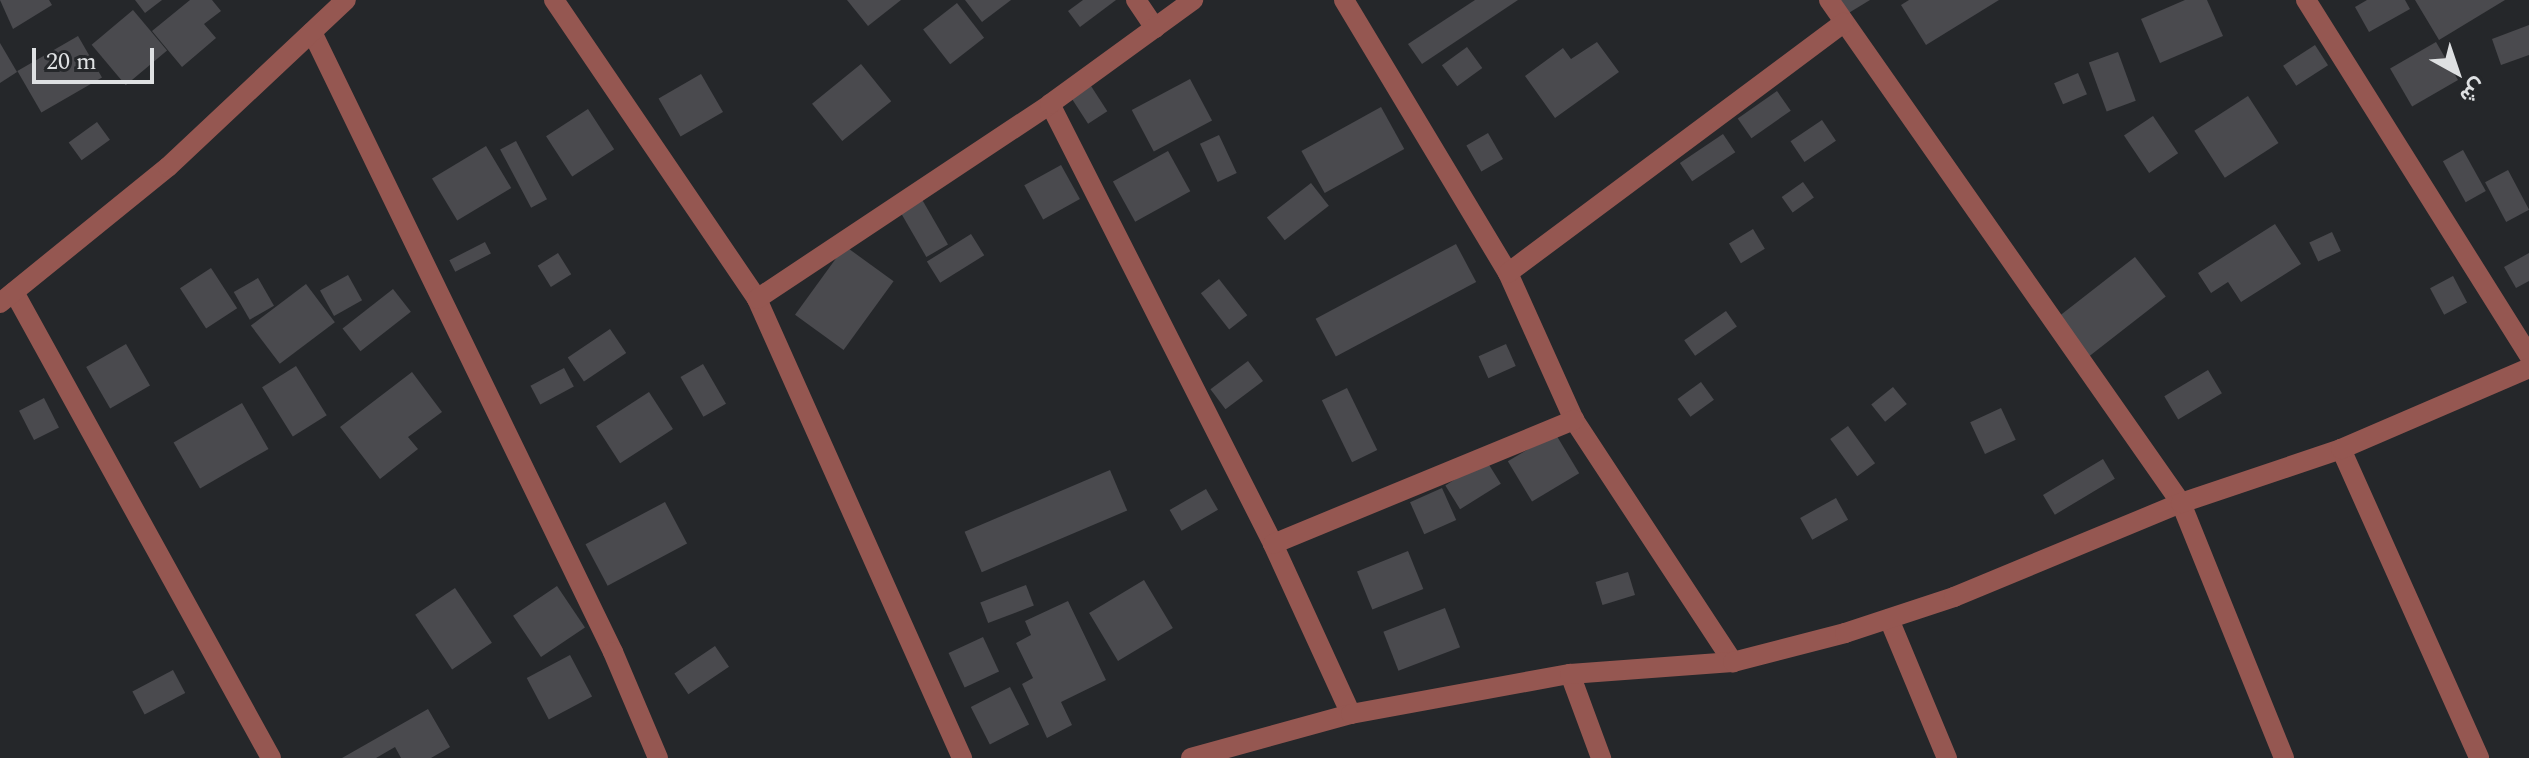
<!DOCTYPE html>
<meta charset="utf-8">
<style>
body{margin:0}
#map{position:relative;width:2529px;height:758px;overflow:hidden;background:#25272a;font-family:Spectral,Vazirmatn,serif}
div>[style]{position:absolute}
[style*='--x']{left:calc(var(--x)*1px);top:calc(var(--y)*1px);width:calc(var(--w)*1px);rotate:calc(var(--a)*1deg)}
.building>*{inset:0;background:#4a4a4e;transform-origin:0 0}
.street>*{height:20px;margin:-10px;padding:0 10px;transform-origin:10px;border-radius:10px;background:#955751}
span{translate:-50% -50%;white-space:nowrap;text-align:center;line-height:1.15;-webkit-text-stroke:6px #25272a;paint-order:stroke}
.north{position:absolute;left:2417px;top:32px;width:80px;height:80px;-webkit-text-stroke:6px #25272a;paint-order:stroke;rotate:140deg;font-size:22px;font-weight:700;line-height:32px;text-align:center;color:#dee0e2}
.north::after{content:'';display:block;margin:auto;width:28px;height:36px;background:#dee0e2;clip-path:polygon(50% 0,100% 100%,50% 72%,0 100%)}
.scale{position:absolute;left:32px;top:48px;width:122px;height:36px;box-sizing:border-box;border:4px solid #dee0e2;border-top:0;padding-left:10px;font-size:24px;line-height:28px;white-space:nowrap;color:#dee0e2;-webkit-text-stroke:6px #25272a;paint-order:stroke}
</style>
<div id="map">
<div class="building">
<i style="clip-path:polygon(0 0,49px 0,52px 5px,13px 29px)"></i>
<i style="clip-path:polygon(135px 0,162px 0,145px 13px)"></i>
<i style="clip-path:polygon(190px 0,212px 0,221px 11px,204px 24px,216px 38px,182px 67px,152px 31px)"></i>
<i style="clip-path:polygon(847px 0,901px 0,868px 26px)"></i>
<i style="clip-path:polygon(965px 0,1011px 0,982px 22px)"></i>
<i style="clip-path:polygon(1083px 0,1116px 0,1080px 27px,1068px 11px)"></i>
<i style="clip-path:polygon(1475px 0,1518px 0,1422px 64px,1408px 44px)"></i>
<i style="clip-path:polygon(1839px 0,1870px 0,1847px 14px)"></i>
<i style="clip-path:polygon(1909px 0,1999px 0,1926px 45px,1901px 5px)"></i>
<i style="clip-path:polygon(2185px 0,2207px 0,2223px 36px,2160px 63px,2141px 19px)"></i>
<i style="clip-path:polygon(2367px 0,2405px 0,2410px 9px,2369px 32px,2355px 7px)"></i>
<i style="clip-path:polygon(2415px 0,2505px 0,2439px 40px)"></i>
<i style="left:957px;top:3px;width:44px;height:43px;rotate:52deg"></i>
<i style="left:133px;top:10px;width:53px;height:54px;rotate:50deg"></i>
<i style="clip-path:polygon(2529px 25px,2529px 55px,2501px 65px,2492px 39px)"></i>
<i style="left:78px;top:36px;width:48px;height:70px;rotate:60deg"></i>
<i style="clip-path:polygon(1597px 42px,1619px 72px,1555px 118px,1525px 76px,1563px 48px,1571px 59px)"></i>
<i style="left:2436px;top:42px;width:44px;height:53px;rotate:60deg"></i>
<i style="clip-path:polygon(0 43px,17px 72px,0 83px)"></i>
<i style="left:2315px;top:45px;width:24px;height:38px;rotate:57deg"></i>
<i style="left:1467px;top:47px;width:26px;height:31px;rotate:54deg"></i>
<i style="left:2118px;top:52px;width:52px;height:31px;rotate:70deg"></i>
<i style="left:861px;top:64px;width:48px;height:63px;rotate:51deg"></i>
<i style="left:2078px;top:73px;width:23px;height:26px;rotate:67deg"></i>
<i style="left:701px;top:74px;width:44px;height:49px;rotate:60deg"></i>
<i style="left:1190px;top:79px;width:47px;height:66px;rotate:62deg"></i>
<i style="left:1091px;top:86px;width:30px;height:23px;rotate:57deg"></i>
<i style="left:1777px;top:91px;width:24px;height:48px;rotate:55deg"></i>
<i style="left:2248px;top:96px;width:56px;height:64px;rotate:57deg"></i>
<i style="left:1381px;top:107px;width:48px;height:91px;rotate:61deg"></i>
<i style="left:588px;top:109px;width:48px;height:50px;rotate:57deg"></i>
<i style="left:2153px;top:116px;width:45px;height:35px;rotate:56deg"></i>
<i style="left:1822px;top:120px;width:25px;height:38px;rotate:56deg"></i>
<i style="left:97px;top:122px;width:22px;height:35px;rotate:54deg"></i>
<i style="left:1488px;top:133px;width:30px;height:25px;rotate:60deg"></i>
<i style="left:1723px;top:134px;width:22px;height:52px;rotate:56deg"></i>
<i style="left:1219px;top:135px;width:42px;height:21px;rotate:65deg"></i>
<i style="left:516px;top:141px;width:66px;height:18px;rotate:62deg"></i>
<i style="left:486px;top:146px;width:49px;height:63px;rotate:59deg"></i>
<i style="left:2463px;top:150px;width:47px;height:23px;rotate:61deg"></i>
<i style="left:1168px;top:151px;width:46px;height:63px;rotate:61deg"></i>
<i style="left:1061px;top:165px;width:39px;height:42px;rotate:61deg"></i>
<i style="left:2508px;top:170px;width:45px;height:26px;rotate:62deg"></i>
<i style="left:1803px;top:182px;width:19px;height:26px;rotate:55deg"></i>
<i style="left:1311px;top:183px;width:29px;height:56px;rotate:52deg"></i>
<i style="left:920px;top:196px;width:56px;height:25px;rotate:60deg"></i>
<i style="clip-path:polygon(2275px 224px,2301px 264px,2241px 302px,2228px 282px,2211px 293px,2198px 273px)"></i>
<i style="left:1753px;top:229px;width:23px;height:28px;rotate:59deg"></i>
<i style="left:2332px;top:232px;width:21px;height:25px;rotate:65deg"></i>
<i style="left:971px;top:234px;width:25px;height:52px;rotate:58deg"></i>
<i style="left:485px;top:242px;width:13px;height:40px;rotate:63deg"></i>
<i style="left:1456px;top:244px;width:43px;height:159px;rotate:62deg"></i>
<i style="left:845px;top:246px;width:60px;height:85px;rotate:36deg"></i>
<i style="left:558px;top:253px;width:25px;height:24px;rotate:58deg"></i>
<i style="clip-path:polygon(2529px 253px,2529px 281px,2516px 288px,2504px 267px)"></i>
<i style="left:2135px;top:257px;width:50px;height:98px;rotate:52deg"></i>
<i style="left:211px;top:268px;width:48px;height:37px;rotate:57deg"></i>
<i style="left:348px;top:275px;width:29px;height:32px;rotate:61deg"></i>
<i style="left:2453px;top:276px;width:30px;height:26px;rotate:62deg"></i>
<i style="left:258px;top:278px;width:32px;height:28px;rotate:60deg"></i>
<i style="left:1219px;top:279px;width:46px;height:23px;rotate:52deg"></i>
<i style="left:306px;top:284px;width:48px;height:69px;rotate:53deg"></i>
<i style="left:393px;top:289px;width:29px;height:64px;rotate:52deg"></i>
<i style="left:1726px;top:311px;width:19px;height:51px;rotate:55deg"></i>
<i style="left:610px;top:329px;width:29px;height:51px;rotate:56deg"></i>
<i style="left:126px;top:344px;width:48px;height:46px;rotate:60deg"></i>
<i style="left:1506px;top:344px;width:24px;height:30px;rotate:66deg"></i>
<i style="left:1248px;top:361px;width:25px;height:47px;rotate:53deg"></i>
<i style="left:703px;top:364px;width:46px;height:26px;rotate:60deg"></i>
<i style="left:296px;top:366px;width:58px;height:40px;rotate:58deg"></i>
<i style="left:564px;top:368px;width:21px;height:38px;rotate:62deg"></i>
<i style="left:2208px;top:370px;width:27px;height:51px;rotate:59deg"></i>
<i style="clip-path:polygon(412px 372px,442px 412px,408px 437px,418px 449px,380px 479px,340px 427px)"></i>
<i style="left:1701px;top:382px;width:22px;height:29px;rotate:54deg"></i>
<i style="left:1893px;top:387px;width:22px;height:28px;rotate:51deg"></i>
<i style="left:1347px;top:388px;width:69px;height:28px;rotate:64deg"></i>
<i style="left:649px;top:392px;width:44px;height:63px;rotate:57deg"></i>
<i style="left:44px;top:398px;width:33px;height:28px;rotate:63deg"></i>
<i style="left:242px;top:403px;width:53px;height:79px;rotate:60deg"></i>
<i style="left:2001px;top:408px;width:35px;height:34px;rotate:65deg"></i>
<i style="left:1848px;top:426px;width:46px;height:22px;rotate:54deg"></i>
<i style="left:1555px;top:433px;width:47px;height:55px;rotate:59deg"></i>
<i style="left:2103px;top:459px;width:23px;height:70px;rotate:59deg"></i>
<i style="left:1486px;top:460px;width:28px;height:48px;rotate:58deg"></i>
<i style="left:1110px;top:470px;width:44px;height:158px;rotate:67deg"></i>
<i style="left:1442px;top:488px;width:35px;height:35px;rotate:66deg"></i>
<i style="left:1206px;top:489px;width:24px;height:42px;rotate:60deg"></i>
<i style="left:1836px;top:498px;width:25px;height:41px;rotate:61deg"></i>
<i style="left:665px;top:502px;width:47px;height:90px;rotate:62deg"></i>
<i style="left:1408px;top:551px;width:41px;height:55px;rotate:68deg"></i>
<i style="left:1628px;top:572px;width:24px;height:34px;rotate:73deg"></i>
<i style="left:1144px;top:580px;width:56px;height:64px;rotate:59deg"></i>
<i style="left:1026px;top:585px;width:22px;height:49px;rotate:69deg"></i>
<i style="left:557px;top:586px;width:50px;height:53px;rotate:56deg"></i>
<i style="left:455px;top:588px;width:66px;height:48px;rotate:56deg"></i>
<i style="clip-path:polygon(1068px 601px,1106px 680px,1061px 702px,1072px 725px,1047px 738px,1022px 684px,1033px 678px,1016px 643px,1031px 635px,1025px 621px)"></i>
<i style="left:1445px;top:608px;width:42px;height:66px;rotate:69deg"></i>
<i style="left:983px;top:637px;width:38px;height:38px;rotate:65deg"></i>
<i style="left:715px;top:646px;width:25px;height:49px;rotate:56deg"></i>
<i style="left:570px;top:655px;width:47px;height:49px;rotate:62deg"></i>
<i style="left:173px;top:670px;width:26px;height:46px;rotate:62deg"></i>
<i style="left:1010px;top:687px;width:42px;height:44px;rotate:63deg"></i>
<i style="clip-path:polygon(428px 709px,450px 747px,431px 758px,401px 758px,395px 747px,376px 758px,342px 758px)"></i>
</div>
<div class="street">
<i style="--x:554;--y:0;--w:361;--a:55.8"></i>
<i style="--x:757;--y:299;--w:503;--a:65.93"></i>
<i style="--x:1136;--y:0;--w:34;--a:56"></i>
<i style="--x:1344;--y:0;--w:318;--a:59"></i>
<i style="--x:1508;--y:273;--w:161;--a:65.8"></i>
<i style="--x:1574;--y:420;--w:290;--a:56.7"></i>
<i style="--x:1829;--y:0;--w:614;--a:55.02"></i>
<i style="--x:2181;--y:503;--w:275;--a:68"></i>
<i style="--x:2306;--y:0;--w:420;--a:57.9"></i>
<i style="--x:312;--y:32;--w:689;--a:64.1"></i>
<i style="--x:613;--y:652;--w:115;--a:67"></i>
<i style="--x:1050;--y:104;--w:493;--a:63.1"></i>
<i style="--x:1273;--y:544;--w:187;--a:65.4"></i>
<i style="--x:1508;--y:273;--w:419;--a:-36.7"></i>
<i style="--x:14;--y:292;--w:532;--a:61.12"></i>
<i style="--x:757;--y:299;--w:352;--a:-33.6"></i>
<i style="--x:1050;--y:104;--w:177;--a:-36"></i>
<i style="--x:0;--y:303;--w:216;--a:-39"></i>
<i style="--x:168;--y:167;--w:244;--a:-43.2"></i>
<i style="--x:2341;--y:449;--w:338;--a:65.9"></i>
<i style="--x:1273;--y:544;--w:326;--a:-22.4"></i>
<i style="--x:1889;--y:619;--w:151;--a:67.4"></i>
<i style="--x:1570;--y:674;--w:90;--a:69.7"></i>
<i style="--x:1191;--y:758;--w:166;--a:-15.4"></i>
<i style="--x:1351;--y:714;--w:223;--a:-10.4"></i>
<i style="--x:1570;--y:674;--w:163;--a:-4.2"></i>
<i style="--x:1733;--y:662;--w:116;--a:-14.5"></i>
<i style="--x:1845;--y:633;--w:115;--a:-18.3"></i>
<i style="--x:1954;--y:597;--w:246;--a:-22.5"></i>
<i style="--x:2181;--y:503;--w:169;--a:-18.6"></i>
<i style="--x:2341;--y:449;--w:205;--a:-23.3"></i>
</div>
<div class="north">ش</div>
<div class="scale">20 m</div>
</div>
